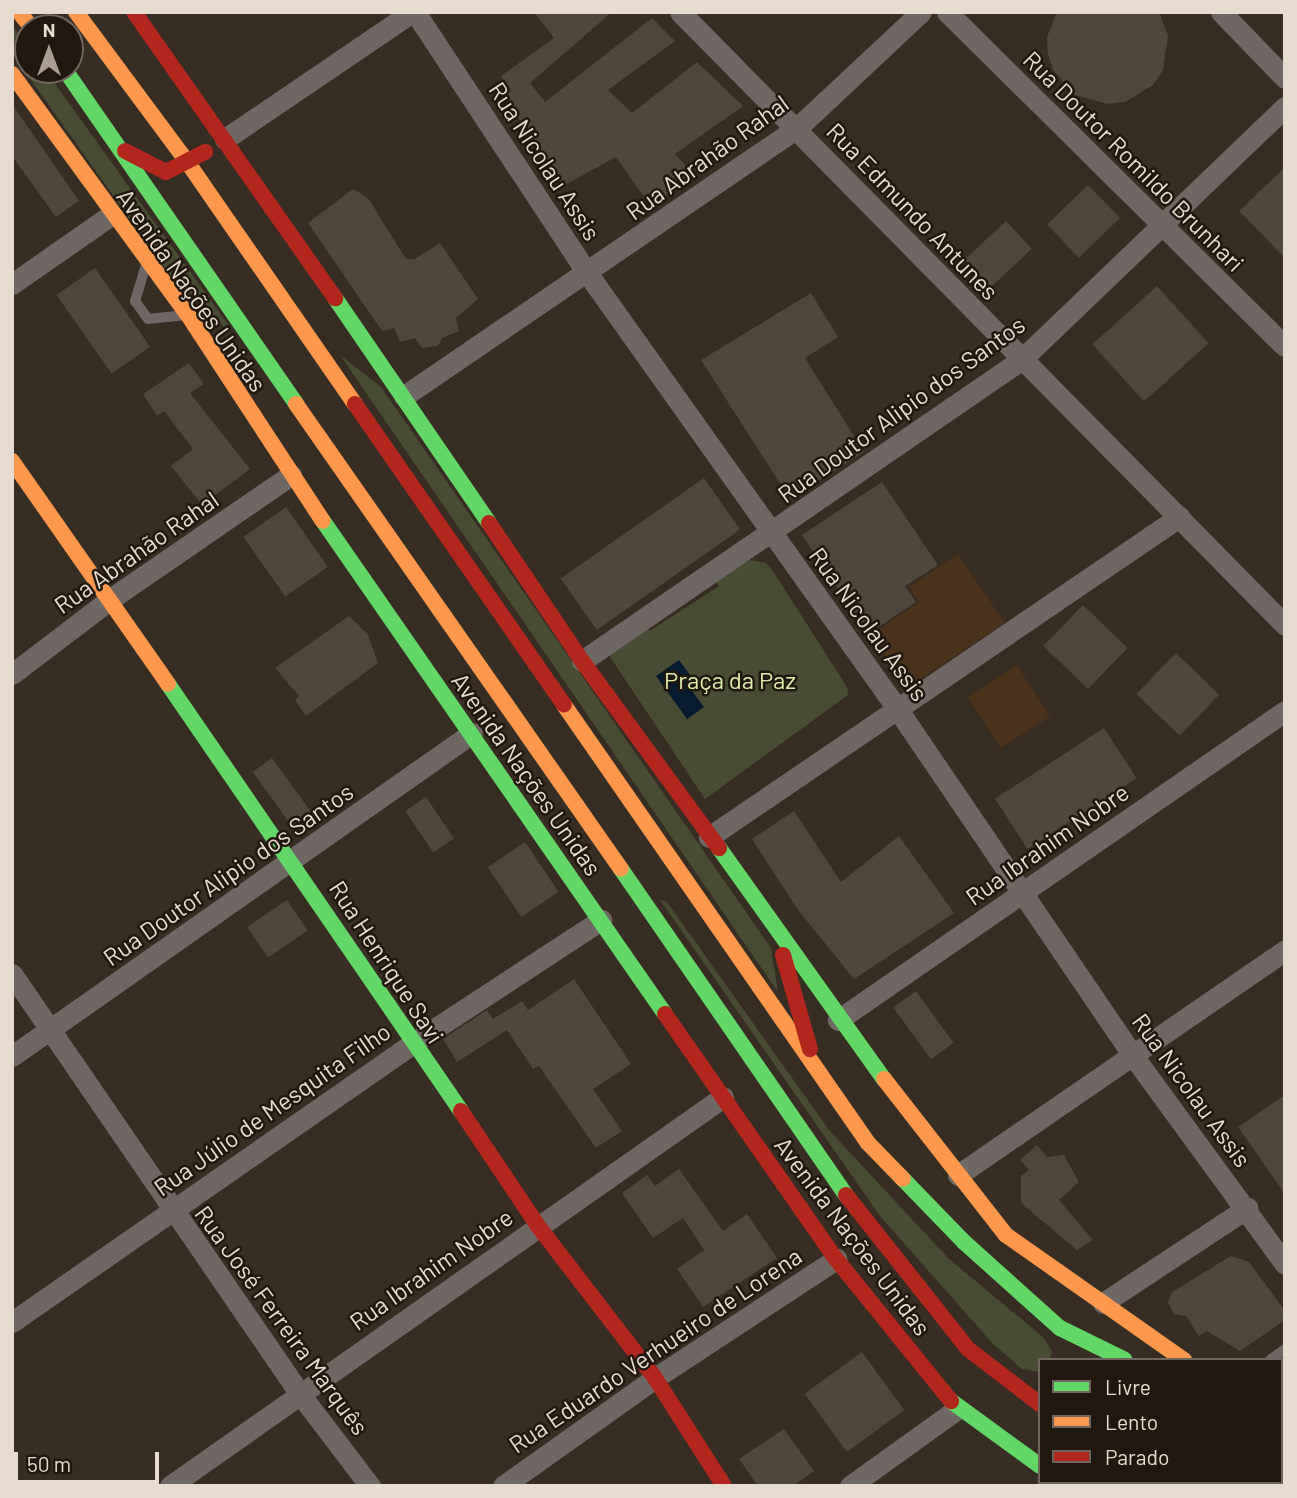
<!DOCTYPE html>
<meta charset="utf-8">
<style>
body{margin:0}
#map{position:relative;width:1297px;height:1498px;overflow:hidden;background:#382d22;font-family:Barlow,sans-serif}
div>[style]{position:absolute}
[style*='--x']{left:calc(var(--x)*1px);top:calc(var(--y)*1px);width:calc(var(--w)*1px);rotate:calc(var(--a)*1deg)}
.built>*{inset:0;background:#4a321b;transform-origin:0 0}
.green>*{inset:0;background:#484c33}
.water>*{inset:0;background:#061b2f}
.building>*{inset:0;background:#4f463c;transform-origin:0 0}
.lane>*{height:10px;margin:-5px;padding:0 5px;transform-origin:5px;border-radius:5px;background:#6e6763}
.street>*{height:21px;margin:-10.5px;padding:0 10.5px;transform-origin:10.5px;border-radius:10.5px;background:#6e6763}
.fast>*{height:16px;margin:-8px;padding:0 8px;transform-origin:8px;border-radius:8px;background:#63d668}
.slow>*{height:16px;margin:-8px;padding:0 8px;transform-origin:8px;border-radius:8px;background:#ff974d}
.jam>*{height:16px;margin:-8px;padding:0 8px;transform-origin:8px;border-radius:8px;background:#b3261e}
span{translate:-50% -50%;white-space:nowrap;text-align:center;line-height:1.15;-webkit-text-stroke:5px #20170f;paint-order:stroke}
.street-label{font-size:24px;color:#e8dbcf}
.park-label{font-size:24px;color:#ddedac}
.frame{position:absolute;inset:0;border:14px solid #e8dbcf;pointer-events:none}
.legend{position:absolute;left:1038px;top:1358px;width:245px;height:126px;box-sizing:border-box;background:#20170f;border:2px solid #70655c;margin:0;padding:9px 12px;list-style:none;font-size:21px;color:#e8dbcf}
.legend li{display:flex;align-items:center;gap:14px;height:35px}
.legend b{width:35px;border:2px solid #70655c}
.north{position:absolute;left:14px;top:14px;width:70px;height:70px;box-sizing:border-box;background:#20170f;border:2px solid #70655c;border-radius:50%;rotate:0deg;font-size:19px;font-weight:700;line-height:28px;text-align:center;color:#e8dbcf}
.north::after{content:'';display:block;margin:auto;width:24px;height:32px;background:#aa9e92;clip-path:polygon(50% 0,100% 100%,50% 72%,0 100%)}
.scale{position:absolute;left:14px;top:1452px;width:145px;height:32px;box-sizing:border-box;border:4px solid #e8dbcf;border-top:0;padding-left:9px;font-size:21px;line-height:24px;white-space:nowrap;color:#e8dbcf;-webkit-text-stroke:5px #20170f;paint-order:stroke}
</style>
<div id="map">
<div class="built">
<i style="clip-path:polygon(958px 554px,1005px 623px,907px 688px,871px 635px,919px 602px,909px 587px)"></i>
<i style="left:1017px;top:665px;width:61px;height:59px;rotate:57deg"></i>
</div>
<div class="green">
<i style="clip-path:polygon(12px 25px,28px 46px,28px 70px,45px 70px,230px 327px,225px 328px,170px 275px,132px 222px,12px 53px)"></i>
<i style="clip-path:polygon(340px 355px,381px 387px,771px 948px,778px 992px)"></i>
<i style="clip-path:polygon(749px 560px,766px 563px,773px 571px,847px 687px,848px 695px,705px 799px,610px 657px,614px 649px,647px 629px,650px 631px,719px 586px,715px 580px)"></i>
<i style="clip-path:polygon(660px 900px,667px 902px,829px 1130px,949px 1259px,1043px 1337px,1052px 1351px,1050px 1360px,1040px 1360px,1040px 1372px,1022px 1369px,993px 1344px,880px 1216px)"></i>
</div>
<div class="water">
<i style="clip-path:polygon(679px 660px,698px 686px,692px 691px,704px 707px,687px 719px,656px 676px)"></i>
</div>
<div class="building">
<i style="clip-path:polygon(534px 12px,612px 12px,530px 83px,545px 102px,652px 18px,675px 41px,608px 90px,632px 113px,697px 62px,743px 106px,675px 154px,695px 176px,651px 207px,616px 157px,563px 186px,514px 111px,501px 76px,554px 38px)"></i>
<i style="clip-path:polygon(1057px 12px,1159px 12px,1168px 36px,1163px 70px,1153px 85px,1125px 102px,1108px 104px,1075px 95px,1053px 70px,1048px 54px,1047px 37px)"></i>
<i style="clip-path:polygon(12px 104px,79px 201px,56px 217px,12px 156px)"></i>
<i style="clip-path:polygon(1285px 167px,1285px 258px,1239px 211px)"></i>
<i style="left:1088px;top:185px;width:46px;height:57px;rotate:46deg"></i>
<i style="clip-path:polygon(353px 189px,368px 198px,406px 259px,415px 259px,440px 243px,478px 299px,456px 318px,459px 331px,442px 338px,438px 346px,422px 348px,415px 338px,400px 342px,394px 328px,382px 331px,308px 223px)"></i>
<i style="left:1006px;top:221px;width:38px;height:57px;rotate:47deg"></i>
<i style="left:95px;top:268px;width:96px;height:47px;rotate:55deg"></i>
<i style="left:1157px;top:286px;width:77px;height:87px;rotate:48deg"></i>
<i style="clip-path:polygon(811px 293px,838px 337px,805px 358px,864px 452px,790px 499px,701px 360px)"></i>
<i style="clip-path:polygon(189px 363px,204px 384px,190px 393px,250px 469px,202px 505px,171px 466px,193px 449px,164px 411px,157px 416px,143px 394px)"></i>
<i style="left:704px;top:478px;width:63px;height:175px;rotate:55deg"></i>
<i style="clip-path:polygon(882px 482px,938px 565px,905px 586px,916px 602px,868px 634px,802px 535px)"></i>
<i style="left:286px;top:507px;width:73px;height:52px;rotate:55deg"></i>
<i style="left:1083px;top:605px;width:62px;height:57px;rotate:44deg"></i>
<i style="clip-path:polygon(349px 616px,368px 635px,378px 663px,306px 716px,295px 700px,299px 696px,275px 668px)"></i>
<i style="left:1176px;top:653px;width:60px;height:57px;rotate:44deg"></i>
<i style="left:1104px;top:728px;width:60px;height:130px;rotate:57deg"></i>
<i style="left:272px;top:758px;width:70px;height:24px;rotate:54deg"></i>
<i style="left:426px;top:797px;width:50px;height:25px;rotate:56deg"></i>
<i style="clip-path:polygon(794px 811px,841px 882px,899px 836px,954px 913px,854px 979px,798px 910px,752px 839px)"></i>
<i style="left:525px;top:842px;width:60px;height:45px;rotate:56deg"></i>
<i style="left:287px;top:900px;width:37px;height:48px;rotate:56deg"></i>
<i style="clip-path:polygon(574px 979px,631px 1064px,593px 1089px,622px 1131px,596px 1148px,539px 1066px,533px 1069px,507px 1030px,457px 1062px,443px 1039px,487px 1010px,493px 1019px,522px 1001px,528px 1010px)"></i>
<i style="left:916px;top:991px;width:64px;height:28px;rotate:54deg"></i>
<i style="clip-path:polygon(1285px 1095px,1285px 1194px,1238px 1127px)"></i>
<i style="clip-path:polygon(1037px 1145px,1047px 1157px,1064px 1155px,1079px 1182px,1059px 1200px,1093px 1240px,1077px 1250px,1021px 1203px,1021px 1176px,1029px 1170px,1020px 1160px)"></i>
<i style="clip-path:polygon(679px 1169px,723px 1231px,747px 1214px,777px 1258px,703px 1307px,677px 1269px,704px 1250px,683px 1218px,653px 1238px,622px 1193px,647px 1175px,655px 1186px)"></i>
<i style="clip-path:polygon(1231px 1256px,1249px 1262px,1285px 1311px,1285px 1320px,1240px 1351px,1207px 1331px,1199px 1336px,1186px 1316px,1174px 1314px,1168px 1303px,1172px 1292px)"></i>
<i style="left:862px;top:1352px;width:72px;height:71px;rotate:54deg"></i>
<i style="clip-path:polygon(784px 1429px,814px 1471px,793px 1486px,758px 1486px,739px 1459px)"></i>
</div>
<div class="lane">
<i style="--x:146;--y:265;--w:38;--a:107"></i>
<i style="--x:135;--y:301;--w:22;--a:54"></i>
<i style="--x:148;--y:319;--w:36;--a:-6"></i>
<i style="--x:1270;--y:1360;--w:19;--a:-36"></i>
<i style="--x:1281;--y:1391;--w:5;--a:37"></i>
</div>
<div class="street">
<i style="--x:415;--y:12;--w:314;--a:56.6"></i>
<i style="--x:588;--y:274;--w:531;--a:54.58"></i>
<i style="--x:896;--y:707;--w:418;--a:55.8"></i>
<i style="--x:1131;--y:1053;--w:261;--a:53.9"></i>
<i style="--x:680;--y:12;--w:861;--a:45.38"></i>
<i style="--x:947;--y:12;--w:475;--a:44.7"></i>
<i style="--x:1221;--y:12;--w:92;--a:45.9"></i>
<i style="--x:225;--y:139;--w:226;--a:-34.2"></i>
<i style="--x:12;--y:284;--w:121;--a:-34.9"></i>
<i style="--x:404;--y:396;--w:474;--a:-34.3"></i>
<i style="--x:796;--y:129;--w:171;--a:-43.1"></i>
<i style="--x:582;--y:661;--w:532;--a:-34.44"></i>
<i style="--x:1021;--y:360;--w:366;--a:-43.8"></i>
<i style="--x:12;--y:674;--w:122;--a:-37.3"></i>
<i style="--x:109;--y:600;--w:221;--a:-34.5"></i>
<i style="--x:709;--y:837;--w:569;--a:-34.25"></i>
<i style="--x:12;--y:974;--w:509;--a:55.56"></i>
<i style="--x:300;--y:1394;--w:116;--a:52.7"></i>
<i style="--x:838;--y:1020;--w:543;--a:-34.66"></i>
<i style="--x:12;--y:1056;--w:562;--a:-35.08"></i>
<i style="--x:958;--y:1175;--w:397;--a:-34.5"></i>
<i style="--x:1103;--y:1303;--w:173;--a:-33.4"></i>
<i style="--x:12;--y:1322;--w:489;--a:-34.8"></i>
<i style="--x:413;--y:1043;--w:225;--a:-33.2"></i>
<i style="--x:170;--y:1486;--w:676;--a:-35.12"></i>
<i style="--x:503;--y:1486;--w:186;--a:-35.4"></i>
<i style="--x:655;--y:1378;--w:217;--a:-33.3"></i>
<i style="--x:850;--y:1486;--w:132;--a:-35.7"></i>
</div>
<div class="fast">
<i style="--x:65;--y:70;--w:406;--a:55.3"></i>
<i style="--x:335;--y:298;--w:273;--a:55.6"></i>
<i style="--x:323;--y:521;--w:600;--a:55.25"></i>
<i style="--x:168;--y:684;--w:518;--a:55.54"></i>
<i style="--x:719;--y:848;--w:284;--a:54.5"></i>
<i style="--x:621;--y:869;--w:396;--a:55.4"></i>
<i style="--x:903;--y:1179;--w:88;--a:45.9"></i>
<i style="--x:964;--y:1242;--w:129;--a:41.9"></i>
<i style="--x:1060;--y:1328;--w:72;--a:26.2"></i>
<i style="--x:951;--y:1401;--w:110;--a:36.1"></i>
<i style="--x:1062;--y:1482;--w:6;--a:39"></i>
<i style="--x:1195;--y:1482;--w:14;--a:17"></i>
</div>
<div class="slow">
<i style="--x:19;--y:12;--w:21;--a:51"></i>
<i style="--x:76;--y:12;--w:188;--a:53.4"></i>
<i style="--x:188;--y:163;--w:293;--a:55.3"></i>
<i style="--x:12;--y:74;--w:298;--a:53.9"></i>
<i style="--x:188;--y:315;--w:246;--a:56.8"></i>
<i style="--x:296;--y:404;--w:567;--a:55.05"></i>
<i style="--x:12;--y:461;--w:272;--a:55"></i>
<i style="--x:564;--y:705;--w:533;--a:55.24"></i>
<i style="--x:868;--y:1143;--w:50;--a:45.8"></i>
<i style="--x:884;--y:1079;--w:198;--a:52"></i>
<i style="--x:1006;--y:1235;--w:218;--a:35.1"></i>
</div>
<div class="jam">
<i style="--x:134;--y:12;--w:350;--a:54.9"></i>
<i style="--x:125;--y:151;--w:46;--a:27.1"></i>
<i style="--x:166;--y:172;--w:44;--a:-27.1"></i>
<i style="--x:355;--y:404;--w:366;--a:55.2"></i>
<i style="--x:489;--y:523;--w:166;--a:56"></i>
<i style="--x:582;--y:661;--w:232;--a:53.8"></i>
<i style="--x:783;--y:955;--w:98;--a:74"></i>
<i style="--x:665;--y:1014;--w:299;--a:55.1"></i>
<i style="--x:836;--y:1259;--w:183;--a:51"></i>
<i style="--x:461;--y:1111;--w:138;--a:56.2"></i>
<i style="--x:538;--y:1226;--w:192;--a:52.4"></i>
<i style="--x:655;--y:1378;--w:128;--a:57.4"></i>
<i style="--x:846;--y:1195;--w:196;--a:51.6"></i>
<i style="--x:968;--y:1349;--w:91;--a:37.4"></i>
<i style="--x:1281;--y:1421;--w:4;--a:27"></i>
</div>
<div class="street-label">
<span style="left:707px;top:157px;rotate:-36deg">Rua Abrahão Rahal</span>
<span style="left:545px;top:161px;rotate:57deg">Rua Nicolau Assis</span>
<span style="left:1134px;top:161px;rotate:45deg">Rua Doutor Romildo Brunhari</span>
<span style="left:913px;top:211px;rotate:46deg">Rua Edmundo Antunes</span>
<span style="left:192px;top:290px;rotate:55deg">Avenida Nações Unidas</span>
<span style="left:901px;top:409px;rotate:-36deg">Rua Doutor Alipio dos Santos</span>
<span style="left:136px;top:552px;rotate:-35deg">Rua Abrahão Rahal</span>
<span style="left:869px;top:624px;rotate:54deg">Rua Nicolau Assis</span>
<span style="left:527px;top:774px;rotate:55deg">Avenida Nações Unidas</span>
<span style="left:1047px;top:844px;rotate:-35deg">Rua Ibrahim Nobre</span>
<span style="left:228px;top:874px;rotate:-35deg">Rua Doutor Alipio dos Santos</span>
<span style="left:387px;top:962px;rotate:57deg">Rua Henrique Savi</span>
<span style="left:1192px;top:1090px;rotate:54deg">Rua Nicolau Assis</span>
<span style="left:272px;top:1109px;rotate:-35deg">Rua Júlio de Mesquita Filho</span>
<span style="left:853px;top:1236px;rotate:53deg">Avenida Nações Unidas</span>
<span style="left:431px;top:1269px;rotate:-35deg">Rua Ibrahim Nobre</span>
<span style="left:282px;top:1320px;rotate:54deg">Rua José Ferreira Marquês</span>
<span style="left:655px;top:1350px;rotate:-34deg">Rua Eduardo Verhueiro de Lorena</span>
</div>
<div class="park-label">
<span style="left:730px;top:680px">Praça da Paz</span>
</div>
<div class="frame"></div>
<ul class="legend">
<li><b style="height:9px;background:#63d668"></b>Livre</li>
<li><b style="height:9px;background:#ff974d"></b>Lento</li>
<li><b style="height:9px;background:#b3261e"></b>Parado</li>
</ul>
<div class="north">N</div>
<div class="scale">50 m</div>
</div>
